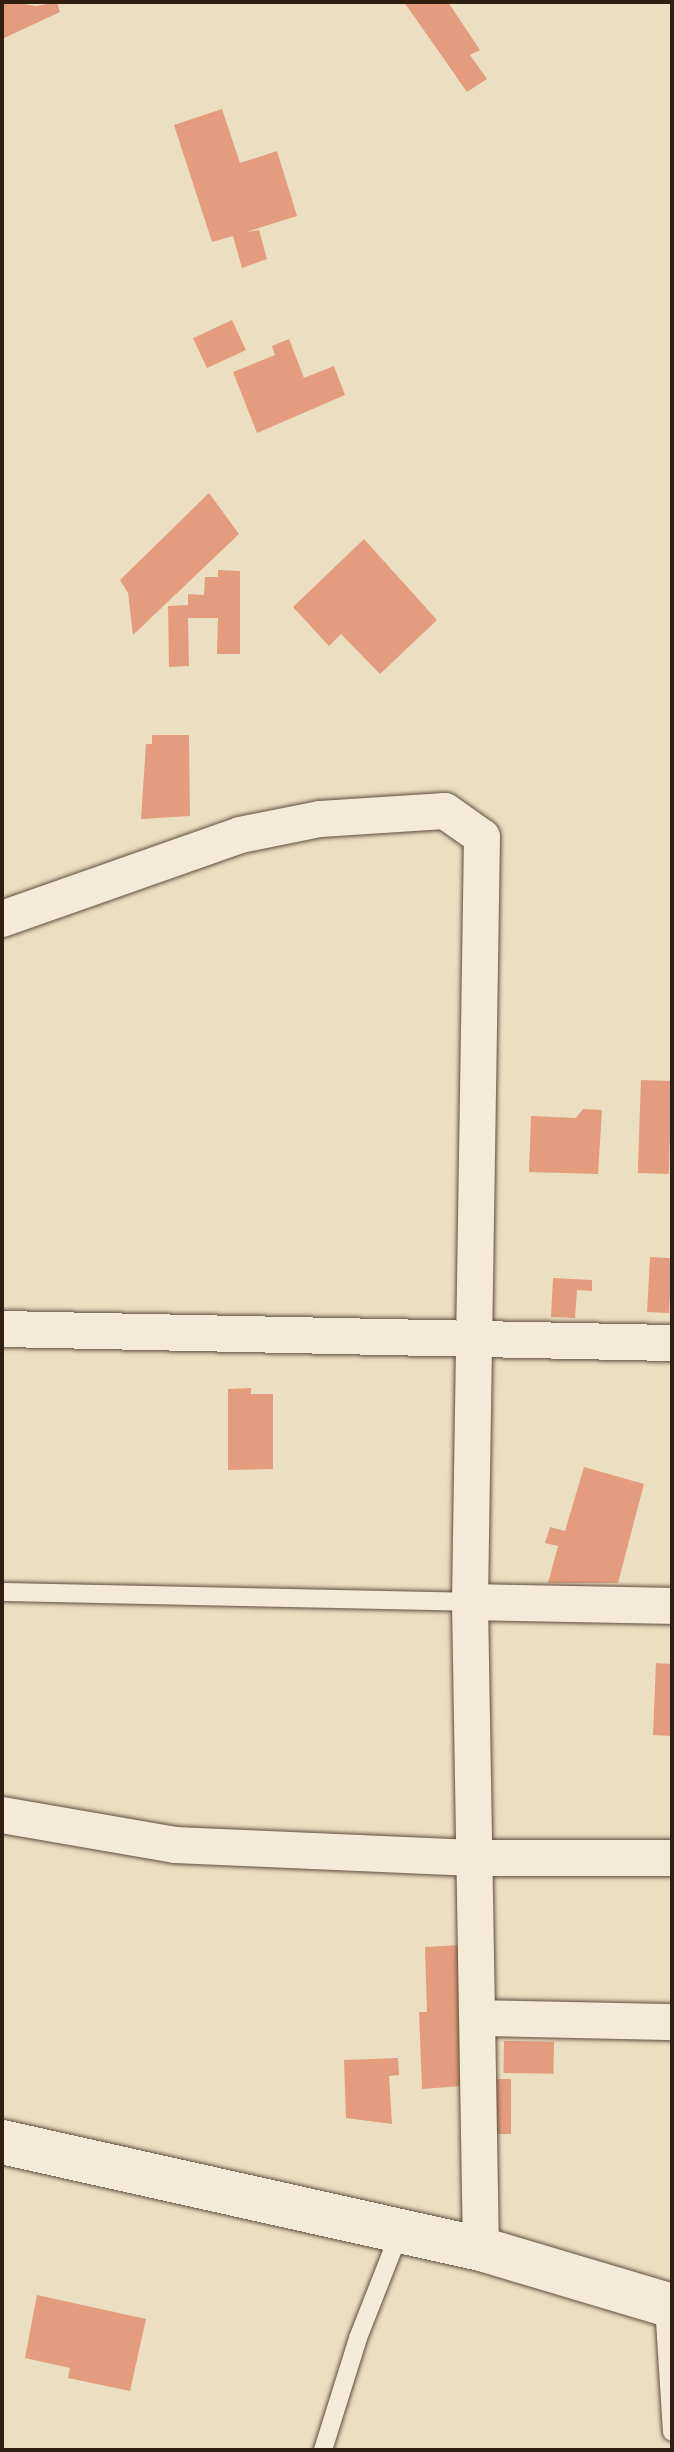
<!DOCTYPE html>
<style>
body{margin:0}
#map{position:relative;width:674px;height:2452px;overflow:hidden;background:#ecdec1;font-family:"IM FELL Double Pica",serif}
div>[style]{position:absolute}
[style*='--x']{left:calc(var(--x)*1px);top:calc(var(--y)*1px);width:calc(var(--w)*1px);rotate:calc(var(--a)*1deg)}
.building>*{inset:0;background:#e39d7e;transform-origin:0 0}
.roads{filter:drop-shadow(0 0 2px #5f4e3d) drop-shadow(0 0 2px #5f4e3d)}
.lane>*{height:18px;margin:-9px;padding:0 9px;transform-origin:9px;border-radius:9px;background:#f3ead7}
.street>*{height:36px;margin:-18px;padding:0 18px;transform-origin:18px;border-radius:18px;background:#f3ead7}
.secondary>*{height:44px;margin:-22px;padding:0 22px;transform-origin:22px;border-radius:22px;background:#f3ead7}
span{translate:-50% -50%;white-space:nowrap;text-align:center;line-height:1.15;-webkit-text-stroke:7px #f3ead7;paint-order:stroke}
.frame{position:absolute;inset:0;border:4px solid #301e11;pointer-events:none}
</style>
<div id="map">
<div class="building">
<i style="clip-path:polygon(11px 2px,36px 6px,57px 2px,60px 12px,2px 39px,2px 5px)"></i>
<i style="clip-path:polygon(404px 2px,448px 2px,480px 50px,470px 55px,487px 79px,467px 92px)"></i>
<i style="clip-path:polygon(222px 109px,240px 163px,277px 151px,297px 216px,246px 232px,259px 230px,267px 259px,242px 268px,233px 236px,212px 242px,174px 125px)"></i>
<i style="left:232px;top:320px;width:33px;height:43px;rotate:65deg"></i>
<i style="clip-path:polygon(289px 339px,304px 378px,334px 366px,345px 395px,257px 433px,233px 372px,275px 355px,272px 346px)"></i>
<i style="clip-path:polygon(209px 493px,239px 534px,133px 635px,128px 593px,120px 580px)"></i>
<i style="clip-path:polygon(364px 539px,437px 620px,380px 674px,341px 634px,329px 646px,293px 607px)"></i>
<i style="clip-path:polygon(218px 570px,240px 571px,240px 654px,217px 654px,218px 618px,188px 618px,189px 666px,169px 667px,168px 606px,188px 605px,188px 594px,204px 595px,205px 577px,218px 577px)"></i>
<i style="clip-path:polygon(152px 735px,189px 735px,190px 816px,141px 819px,146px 744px,152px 744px)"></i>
<i style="left:641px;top:1080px;width:31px;height:93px;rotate:2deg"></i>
<i style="clip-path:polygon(583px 1109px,602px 1110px,598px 1174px,529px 1172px,531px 1116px,576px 1118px)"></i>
<i style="left:650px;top:1257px;width:22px;height:55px;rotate:3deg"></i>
<i style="clip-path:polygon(553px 1278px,592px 1280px,592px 1291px,577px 1290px,575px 1318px,551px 1317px)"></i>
<i style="clip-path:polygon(251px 1388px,251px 1394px,273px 1394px,273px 1469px,228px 1470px,228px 1389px)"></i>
<i style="clip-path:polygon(584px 1467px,644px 1484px,618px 1583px,548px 1583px,558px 1546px,545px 1543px,550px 1527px,565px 1531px)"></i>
<i style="clip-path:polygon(656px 1663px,672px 1664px,672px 1736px,653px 1735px)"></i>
<i style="clip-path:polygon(459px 1945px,462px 2086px,422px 2089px,419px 2012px,427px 2012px,425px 1947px)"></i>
<i style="left:504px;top:2041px;width:50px;height:32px;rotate:1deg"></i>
<i style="clip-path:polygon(398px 2058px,399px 2075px,389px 2076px,392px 2124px,346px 2118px,344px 2060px)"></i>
<i style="left:490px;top:2079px;width:21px;height:55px"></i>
<i style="clip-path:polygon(37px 2295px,146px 2319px,130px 2391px,68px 2378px,70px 2368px,25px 2358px)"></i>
</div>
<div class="roads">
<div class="lane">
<i style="--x:2;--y:1592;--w:468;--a:1.2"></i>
<i style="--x:664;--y:2305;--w:127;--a:86.4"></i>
<i style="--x:323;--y:2450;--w:117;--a:-72.6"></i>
<i style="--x:358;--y:2338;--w:112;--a:-68.5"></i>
</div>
<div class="street">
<i style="--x:2;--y:919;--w:252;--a:-19.4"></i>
<i style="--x:240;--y:835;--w:82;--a:-11.3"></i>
<i style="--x:320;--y:819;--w:125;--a:-3.7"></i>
<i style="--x:445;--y:811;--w:45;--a:35.1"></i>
<i style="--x:482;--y:837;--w:765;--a:90.9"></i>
<i style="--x:470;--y:1602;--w:647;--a:89.03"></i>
<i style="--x:2;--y:1329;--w:670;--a:1.2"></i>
<i style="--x:470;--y:1602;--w:202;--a:1.1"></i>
<i style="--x:2;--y:1815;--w:176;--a:9.8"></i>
<i style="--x:175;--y:1845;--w:299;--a:2.5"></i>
<i style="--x:474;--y:1858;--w:198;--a:0"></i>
<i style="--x:480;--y:2018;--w:192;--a:1.2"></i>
</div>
<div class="secondary">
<i style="--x:2;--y:2142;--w:491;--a:12.6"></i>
<i style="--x:481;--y:2249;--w:199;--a:16.6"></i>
</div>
</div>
<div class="frame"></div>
</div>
